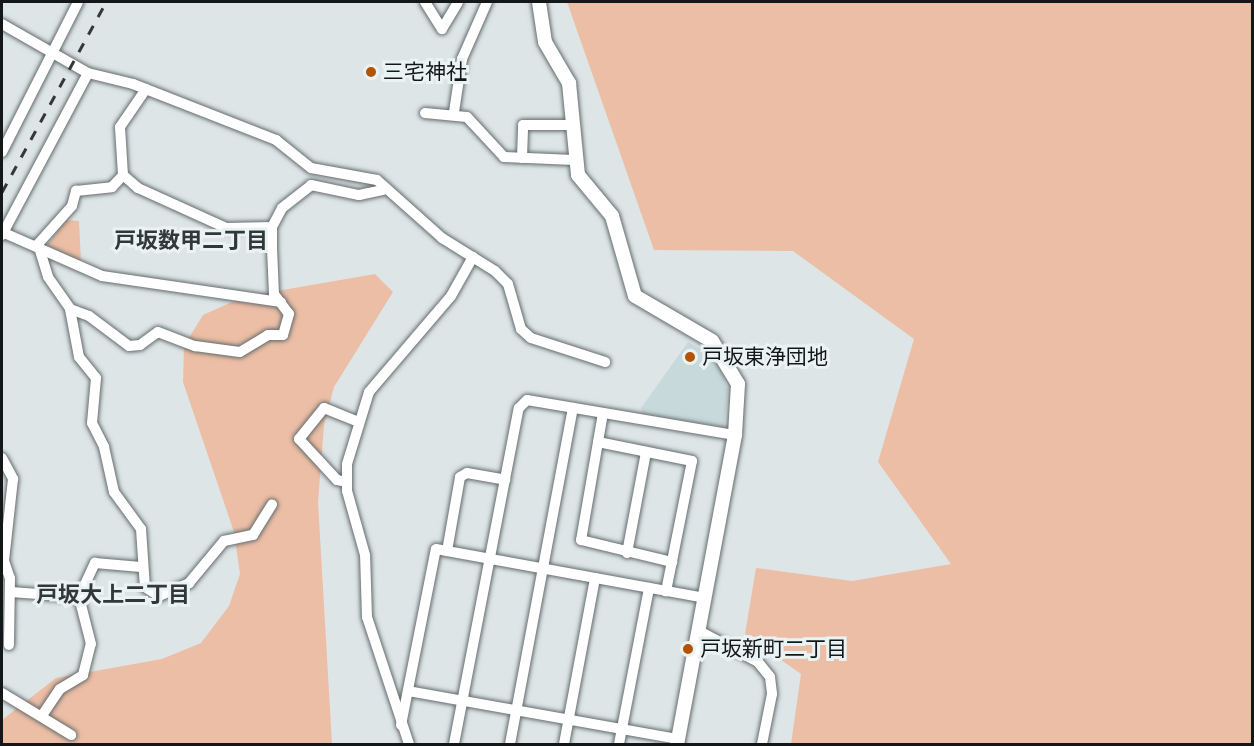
<!DOCTYPE html>
<meta charset="utf-8">
<style>
body{margin:0}
#map{position:relative;width:1254px;height:746px;overflow:hidden;background:#dde5e7;font-family:"Public Sans","Noto Sans JP",sans-serif}
div>[style]{position:absolute}
[style*='--x']{left:calc(var(--x)*1px);top:calc(var(--y)*1px);width:calc(var(--w)*1px);rotate:calc(var(--a)*1deg)}
.built>*{inset:0;background:#c8d9dc}
.green>*{inset:0;background:#ecbea5}
.roads{filter:drop-shadow(0 0 2px #656c6d) drop-shadow(0 0 2px #656c6d)}
.minor>*{height:10px;margin:-5px;padding:0 5px;transform-origin:5px;border-radius:5px;background:#fff}
.tertiary>*{height:14px;margin:-7px;padding:0 7px;transform-origin:7px;border-radius:7px;background:#fff}
.rail>*{height:3px;margin-top:-1.5px;transform-origin:0;background:repeating-linear-gradient(90deg,#333737 0 10px,transparent 0 20px)}
.dots>*{width:16px;height:16px;translate:-50% -50%;box-sizing:border-box;border:3px solid #eaf3f4;border-radius:50%}
span{translate:-50% -50%;white-space:nowrap;text-align:center;line-height:1.15;-webkit-text-stroke:6px #eaf3f4;paint-order:stroke}
.poi-label{font-size:21px;color:#141717}
.left{translate:0 -50%;text-align:left}
.neighbourhood-label{font-size:22px;color:#323839;font-weight:700}
.frame{position:absolute;inset:0;border:3px solid #141717;pointer-events:none}
</style>
<div id="map">
<div class="built">
<i style="clip-path:polygon(688px 342px,704px 351px,721px 371px,728px 390px,724px 427px,642px 414px,641px 408px)"></i>
</div>
<div class="green">
<i style="clip-path:polygon(567px 2px,1252px 2px,1252px 744px,791px 744px,801px 674px,745px 634px,756px 568px,852px 581px,951px 564px,878px 462px,914px 339px,793px 251px,654px 250px)"></i>
<i style="clip-path:polygon(66px 220px,79px 221px,81px 262px,47px 245px)"></i>
<i style="clip-path:polygon(375px 274px,393px 292px,334px 387px,324px 425px,318px 502px,332px 744px,2px 744px,2px 720px,56px 678px,162px 659px,201px 643px,229px 606px,240px 574px,234px 532px,183px 382px,184px 346px,203px 315px,243px 297px)"></i>
</div>
<div class="roads">
<div class="minor">
<i style="--x:425;--y:2;--w:32;--a:58"></i>
<i style="--x:442;--y:29;--w:31;--a:-59"></i>
<i style="--x:2;--y:24;--w:99;--a:29.7"></i>
<i style="--x:88;--y:73;--w:46;--a:13.7"></i>
<i style="--x:133;--y:84;--w:154;--a:21.4"></i>
<i style="--x:276;--y:140;--w:45;--a:38.7"></i>
<i style="--x:311;--y:168;--w:67;--a:10.3"></i>
<i style="--x:377;--y:180;--w:87;--a:41.7"></i>
<i style="--x:442;--y:238;--w:62;--a:31.9"></i>
<i style="--x:495;--y:271;--w:18;--a:45"></i>
<i style="--x:508;--y:284;--w:47;--a:73.9"></i>
<i style="--x:521;--y:329;--w:13;--a:42"></i>
<i style="--x:531;--y:338;--w:78;--a:18"></i>
<i style="--x:454;--y:112;--w:54;--a:-81.4"></i>
<i style="--x:462;--y:59;--w:62;--a:-66.3"></i>
<i style="--x:425;--y:113;--w:42;--a:5.4"></i>
<i style="--x:467;--y:117;--w:54;--a:47.2"></i>
<i style="--x:504;--y:157;--w:70;--a:2.5"></i>
<i style="--x:2;--y:152;--w:168;--a:-63.1"></i>
<i style="--x:522;--y:158;--w:33;--a:-88"></i>
<i style="--x:523;--y:125;--w:49;--a:0"></i>
<i style="--x:123;--y:175;--w:20;--a:41"></i>
<i style="--x:138;--y:188;--w:97;--a:24.4"></i>
<i style="--x:226;--y:228;--w:46;--a:-1.2"></i>
<i style="--x:2;--y:232;--w:109;--a:23.7"></i>
<i style="--x:102;--y:276;--w:181;--a:8.3"></i>
<i style="--x:2;--y:235;--w:183;--a:-62"></i>
<i style="--x:38;--y:244;--w:34;--a:73"></i>
<i style="--x:48;--y:277;--w:39;--a:55"></i>
<i style="--x:70;--y:309;--w:49;--a:79.4"></i>
<i style="--x:79;--y:357;--w:27;--a:51"></i>
<i style="--x:96;--y:378;--w:45;--a:95.1"></i>
<i style="--x:92;--y:423;--w:27;--a:63"></i>
<i style="--x:104;--y:447;--w:46;--a:77.5"></i>
<i style="--x:114;--y:492;--w:46;--a:53.9"></i>
<i style="--x:141;--y:529;--w:58;--a:86.1"></i>
<i style="--x:145;--y:587;--w:17;--a:33"></i>
<i style="--x:159;--y:596;--w:33;--a:-23"></i>
<i style="--x:189;--y:583;--w:55;--a:-50.2"></i>
<i style="--x:224;--y:541;--w:30;--a:-12"></i>
<i style="--x:253;--y:535;--w:36;--a:-58"></i>
<i style="--x:38;--y:244;--w:51;--a:-48.2"></i>
<i style="--x:72;--y:206;--w:16;--a:-75"></i>
<i style="--x:76;--y:191;--w:36;--a:-6"></i>
<i style="--x:112;--y:187;--w:16;--a:-47"></i>
<i style="--x:123;--y:175;--w:48;--a:-93.6"></i>
<i style="--x:120;--y:127;--w:46;--a:-55.6"></i>
<i style="--x:70;--y:309;--w:20;--a:20"></i>
<i style="--x:89;--y:316;--w:50;--a:36.9"></i>
<i style="--x:129;--y:346;--w:11;--a:-5"></i>
<i style="--x:140;--y:345;--w:22;--a:-36"></i>
<i style="--x:158;--y:332;--w:40;--a:21"></i>
<i style="--x:195;--y:346;--w:45;--a:7.6"></i>
<i style="--x:240;--y:352;--w:33;--a:-31"></i>
<i style="--x:268;--y:335;--w:15;--a:0"></i>
<i style="--x:283;--y:335;--w:22;--a:-74"></i>
<i style="--x:289;--y:314;--w:25;--a:-127"></i>
<i style="--x:274;--y:294;--w:46;--a:-92.5"></i>
<i style="--x:272;--y:248;--w:21;--a:-90"></i>
<i style="--x:272;--y:227;--w:21;--a:-62"></i>
<i style="--x:282;--y:208;--w:37;--a:-38"></i>
<i style="--x:311;--y:185;--w:49;--a:11.8"></i>
<i style="--x:359;--y:195;--w:25;--a:-12"></i>
<i style="--x:603;--y:413;--w:129;--a:99.8"></i>
<i style="--x:581;--y:540;--w:94;--a:13.6"></i>
<i style="--x:598;--y:442;--w:96;--a:11.4"></i>
<i style="--x:692;--y:461;--w:133;--a:101.3"></i>
<i style="--x:2;--y:458;--w:24;--a:62"></i>
<i style="--x:13;--y:479;--w:82;--a:96.3"></i>
<i style="--x:4;--y:561;--w:18;--a:71"></i>
<i style="--x:10;--y:578;--w:67;--a:90.9"></i>
<i style="--x:347;--y:482;--w:10;--a:-169"></i>
<i style="--x:337;--y:480;--w:56;--a:-132.8"></i>
<i style="--x:299;--y:439;--w:40;--a:-51"></i>
<i style="--x:324;--y:408;--w:35;--a:22"></i>
<i style="--x:447;--y:551;--w:75;--a:-80"></i>
<i style="--x:460;--y:477;--w:8;--a:-30"></i>
<i style="--x:467;--y:473;--w:39;--a:10"></i>
<i style="--x:627;--y:553;--w:103;--a:-79.3"></i>
<i style="--x:11;--y:592;--w:68;--a:4.2"></i>
<i style="--x:79;--y:597;--w:38;--a:-65"></i>
<i style="--x:95;--y:563;--w:46;--a:5"></i>
<i style="--x:699;--y:631;--w:67;--a:27.7"></i>
<i style="--x:758;--y:662;--w:19;--a:51"></i>
<i style="--x:770;--y:677;--w:17;--a:83"></i>
<i style="--x:772;--y:694;--w:51;--a:101.3"></i>
<i style="--x:408;--y:691;--w:274;--a:10.1"></i>
<i style="--x:2;--y:693;--w:81;--a:31.3"></i>
<i style="--x:43;--y:714;--w:30;--a:-56"></i>
<i style="--x:60;--y:689;--w:27;--a:-31"></i>
<i style="--x:83;--y:675;--w:32;--a:-76"></i>
<i style="--x:91;--y:644;--w:49;--a:-104.3"></i>
<i style="--x:401;--y:725;--w:179;--a:-78.8"></i>
<i style="--x:436;--y:549;--w:273;--a:10.3"></i>
<i style="--x:409;--y:744;--w:134;--a:-108.3"></i>
<i style="--x:367;--y:617;--w:62;--a:-91.8"></i>
<i style="--x:365;--y:555;--w:66;--a:-105.7"></i>
<i style="--x:347;--y:491;--w:27;--a:-90"></i>
<i style="--x:347;--y:464;--w:75;--a:-73"></i>
<i style="--x:369;--y:392;--w:126;--a:-49.5"></i>
<i style="--x:451;--y:296;--w:45;--a:-60.6"></i>
<i style="--x:454;--y:744;--w:342;--a:-79.1"></i>
<i style="--x:519;--y:408;--w:11;--a:-45"></i>
<i style="--x:527;--y:400;--w:211;--a:9.6"></i>
<i style="--x:510;--y:744;--w:342;--a:-79.4"></i>
<i style="--x:564;--y:744;--w:169;--a:-79.4"></i>
<i style="--x:619;--y:744;--w:159;--a:-79.1"></i>
</div>
<div class="tertiary">
<i style="--x:539;--y:2;--w:40;--a:81.5"></i>
<i style="--x:545;--y:42;--w:48;--a:59.7"></i>
<i style="--x:569;--y:83;--w:92;--a:84.4"></i>
<i style="--x:578;--y:175;--w:53;--a:50.3"></i>
<i style="--x:612;--y:216;--w:83;--a:74"></i>
<i style="--x:635;--y:296;--w:89;--a:30.3"></i>
<i style="--x:712;--y:341;--w:50;--a:58.8"></i>
<i style="--x:738;--y:384;--w:51;--a:93.4"></i>
<i style="--x:735;--y:435;--w:314;--a:100.6"></i>
</div>
</div>
<div class="rail">
<i style="--x:2;--y:192;--w:217;--a:-61.3"></i>
</div>
<div class="dots">
<i style="left:371px;top:72px;background:#b25403"></i>
<i style="left:690px;top:357px;background:#b25403"></i>
<i style="left:688px;top:649px;background:#b25403"></i>
</div>
<div class="poi-label">
<span class="left" style="left:383px;top:72px">三宅神社</span>
<span class="left" style="left:702px;top:357px">戸坂東浄団地</span>
<span class="left" style="left:700px;top:649px">戸坂新町二丁目</span>
</div>
<div class="neighbourhood-label">
<span style="left:191px;top:241px">戸坂数甲二丁目</span>
<span style="left:113px;top:595px">戸坂大上二丁目</span>
</div>
<div class="frame"></div>
</div>
